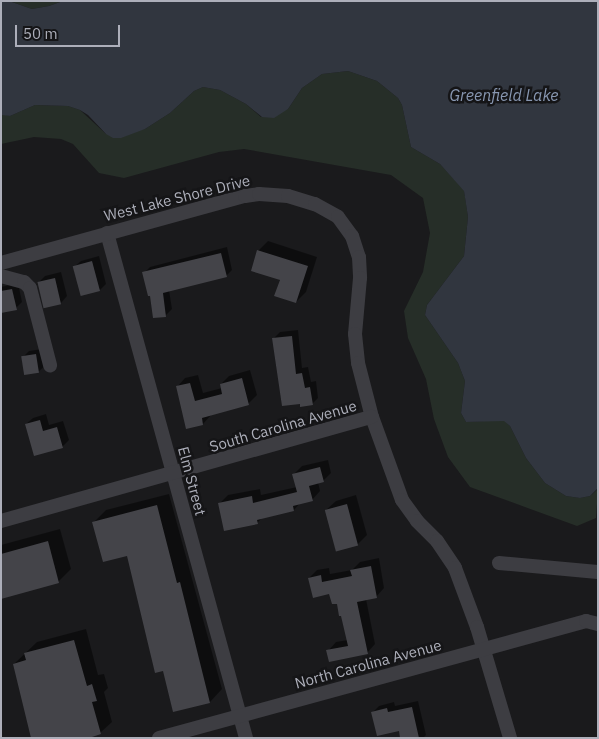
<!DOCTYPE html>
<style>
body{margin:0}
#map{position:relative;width:599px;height:739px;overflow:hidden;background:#1a1a1c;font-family:"IBM Plex Sans",sans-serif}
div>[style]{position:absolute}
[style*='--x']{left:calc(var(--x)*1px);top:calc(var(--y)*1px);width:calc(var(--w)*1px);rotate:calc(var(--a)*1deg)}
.green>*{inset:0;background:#262e28}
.water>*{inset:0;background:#31363f}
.shadow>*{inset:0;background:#0007}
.building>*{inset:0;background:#444449;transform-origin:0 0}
.minor>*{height:14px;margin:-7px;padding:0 7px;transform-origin:7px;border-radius:7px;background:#3d3d42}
span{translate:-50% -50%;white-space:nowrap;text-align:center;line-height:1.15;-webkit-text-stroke:5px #151517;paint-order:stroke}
.street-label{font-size:15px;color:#adafba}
.water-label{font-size:16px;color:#8897b1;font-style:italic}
.frame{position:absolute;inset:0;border:2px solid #adafba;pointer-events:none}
.scale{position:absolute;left:15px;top:25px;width:105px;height:22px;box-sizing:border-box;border:2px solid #adafba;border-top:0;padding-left:6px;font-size:15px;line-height:18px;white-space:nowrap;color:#adafba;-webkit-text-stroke:4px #151517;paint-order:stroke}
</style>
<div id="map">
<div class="green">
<i style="clip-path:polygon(9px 1px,63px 1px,49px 6px,32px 9px)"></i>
<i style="clip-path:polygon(348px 71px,377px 81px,398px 98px,402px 105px,411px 147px,440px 164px,464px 190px,468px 217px,464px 256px,427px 305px,425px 315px,458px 363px,465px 381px,461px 413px,466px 422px,504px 420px,510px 426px,526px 458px,545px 483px,566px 496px,580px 498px,590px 496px,598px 489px,596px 518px,577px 526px,470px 487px,448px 457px,434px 419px,426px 379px,408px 338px,404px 311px,423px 272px,430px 233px,423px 198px,391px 175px,244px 149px,219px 152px,124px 178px,99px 173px,73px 144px,61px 139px,34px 137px,1px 144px,1px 114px,10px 116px,35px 105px,68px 106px,80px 110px,106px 134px,145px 129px,170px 113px,194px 91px,203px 87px,220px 90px,246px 104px,261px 117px,288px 109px,302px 88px,322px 74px)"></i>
</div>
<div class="water">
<i style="clip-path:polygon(1px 1px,9px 1px,32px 9px,49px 6px,63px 1px,598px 1px,597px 489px,590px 496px,580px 498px,566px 496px,545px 483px,526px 458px,510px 426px,504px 421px,466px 422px,461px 413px,465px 381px,458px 363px,425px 315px,427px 305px,464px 256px,468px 217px,464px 191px,440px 164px,411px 147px,402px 105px,398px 98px,377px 81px,348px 71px,322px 74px,302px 88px,288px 109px,274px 118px,262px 117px,246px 104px,220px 90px,203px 87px,194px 91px,170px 113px,145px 129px,121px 138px,113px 138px,106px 134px,88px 115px,80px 110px,68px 106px,35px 105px,10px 116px,2px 115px)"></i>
</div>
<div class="shadow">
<i style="clip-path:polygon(268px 241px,317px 257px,306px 292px,296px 302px,258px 251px)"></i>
<i style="clip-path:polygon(227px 247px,232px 270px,226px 276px,169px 290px,172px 309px,166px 315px,151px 294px,144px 273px,150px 267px)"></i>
<i style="clip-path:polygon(99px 256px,106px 284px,100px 290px,74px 267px,81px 261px)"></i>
<i style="clip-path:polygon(61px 272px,67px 296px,61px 303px,39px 282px,45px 276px)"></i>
<i style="clip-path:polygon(18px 283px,22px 302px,16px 308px,1px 312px,1px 287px)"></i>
<i style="clip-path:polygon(298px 330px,302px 368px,308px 367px,311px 382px,316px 381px,318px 398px,312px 404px,301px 402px,274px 338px,280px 332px)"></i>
<i style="clip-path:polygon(42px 349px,45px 366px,38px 372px,23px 357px,29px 351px)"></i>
<i style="clip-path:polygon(250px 370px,257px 395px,248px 404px,211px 415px,203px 424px,177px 387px,185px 378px,198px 375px,203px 393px,222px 388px,221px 384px,229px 376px)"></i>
<i style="clip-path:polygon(46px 414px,49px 425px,63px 421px,69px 440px,62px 447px,26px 424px,33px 418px)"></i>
<i style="clip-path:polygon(328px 460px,331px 473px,323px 481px,318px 482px,320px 491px,312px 500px,301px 502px,294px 510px,262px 518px,257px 523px,220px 503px,228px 495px,260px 489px,261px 495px,297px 487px,294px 474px,302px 466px)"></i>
<i style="clip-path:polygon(169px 494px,222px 689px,210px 702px,164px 670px,128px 554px,94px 522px,106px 510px)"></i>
<i style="clip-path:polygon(356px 495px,367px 535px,357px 545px,326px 510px,336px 501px)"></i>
<i style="clip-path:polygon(60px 529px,71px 569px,58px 582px,1px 597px,1px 545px)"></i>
<i style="clip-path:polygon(379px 558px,384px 588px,376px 597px,366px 599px,375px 644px,367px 653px,328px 651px,336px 642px,348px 640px,338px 602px,330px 592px,309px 578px,317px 570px,329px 568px,330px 574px,352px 570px,360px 562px)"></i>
<i style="clip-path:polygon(86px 629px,98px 675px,104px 674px,108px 688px,104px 692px,112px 722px,100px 733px,14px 664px,37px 642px)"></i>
<i style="clip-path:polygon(418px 701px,426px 735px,423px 738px,401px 738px,400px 730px,373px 712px,379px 706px,394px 702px,395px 706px)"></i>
</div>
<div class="building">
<i style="clip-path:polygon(257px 250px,308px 266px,296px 303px,274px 296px,280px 280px,251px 271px)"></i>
<i style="clip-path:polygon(221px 253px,227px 277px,163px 293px,166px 317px,153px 318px,150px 296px,148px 296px,142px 272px)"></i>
<i style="left:92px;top:261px;width:31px;height:20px;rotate:75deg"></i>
<i style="left:55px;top:278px;width:27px;height:18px;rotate:77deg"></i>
<i style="clip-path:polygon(12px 289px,17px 310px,1px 313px,1px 291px)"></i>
<i style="clip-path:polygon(292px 336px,296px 374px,302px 373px,305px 388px,310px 387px,313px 405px,300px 407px,300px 404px,282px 406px,272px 338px)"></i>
<i style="left:36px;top:354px;width:19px;height:15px;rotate:81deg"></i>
<i style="clip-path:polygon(242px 378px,249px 405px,202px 418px,203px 425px,186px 429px,176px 386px,190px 383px,195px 401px,222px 394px,220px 384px)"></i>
<i style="clip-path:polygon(40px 420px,43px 431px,57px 427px,63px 448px,34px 456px,25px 424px)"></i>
<i style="clip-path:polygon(320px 467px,324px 482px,309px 486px,313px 501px,293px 506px,294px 511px,257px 520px,258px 524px,224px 531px,218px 503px,252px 496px,253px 503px,297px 492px,292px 474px)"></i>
<i style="left:347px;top:504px;width:43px;height:23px;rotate:75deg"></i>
<i style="clip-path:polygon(157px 505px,177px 583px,180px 582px,210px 703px,173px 712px,163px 671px,155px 673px,127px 556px,103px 562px,92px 522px)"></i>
<i style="clip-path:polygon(48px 541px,59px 583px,1px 599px,1px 554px)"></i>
<i style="clip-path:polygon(371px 566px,377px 598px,357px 602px,368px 654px,329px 662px,326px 650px,348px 646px,341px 616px,339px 616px,337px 604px,332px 604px,329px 594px,313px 598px,308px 578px,321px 575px,322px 582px,352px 576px,350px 570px)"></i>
<i style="clip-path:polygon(74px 640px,87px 686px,92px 684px,97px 701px,92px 702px,101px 734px,89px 738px,31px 738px,13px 664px,26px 660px,24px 653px)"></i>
<i style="clip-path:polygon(412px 707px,419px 738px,400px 738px,399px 731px,377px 736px,371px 712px,387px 708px,388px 712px)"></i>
</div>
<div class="minor">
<i style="--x:107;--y:233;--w:524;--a:74.61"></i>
<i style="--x:1;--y:263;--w:253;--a:-15.4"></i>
<i style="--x:245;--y:196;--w:14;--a:-8"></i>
<i style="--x:259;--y:194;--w:29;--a:4"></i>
<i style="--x:288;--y:196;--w:28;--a:17"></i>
<i style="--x:315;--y:204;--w:26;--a:29"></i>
<i style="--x:338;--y:217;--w:24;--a:54"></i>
<i style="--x:352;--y:236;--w:22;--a:72"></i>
<i style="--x:359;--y:257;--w:21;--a:87"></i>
<i style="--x:360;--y:278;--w:56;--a:95.1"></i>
<i style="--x:355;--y:334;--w:29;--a:84"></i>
<i style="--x:358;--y:363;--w:56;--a:75.5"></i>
<i style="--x:372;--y:417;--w:88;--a:70.1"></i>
<i style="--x:402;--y:500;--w:26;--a:54"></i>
<i style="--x:417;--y:521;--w:28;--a:45"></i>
<i style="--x:437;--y:541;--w:32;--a:56"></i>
<i style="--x:455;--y:568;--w:63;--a:69.6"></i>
<i style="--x:477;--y:627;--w:116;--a:73.4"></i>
<i style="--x:1;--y:276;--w:24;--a:15"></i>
<i style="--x:24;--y:282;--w:8;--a:45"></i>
<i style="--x:30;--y:288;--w:80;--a:75.4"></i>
<i style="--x:1;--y:521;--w:385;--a:-15.7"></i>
<i style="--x:499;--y:563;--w:99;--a:5.2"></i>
<i style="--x:159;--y:738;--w:443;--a:-15.3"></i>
<i style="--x:586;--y:621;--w:12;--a:14"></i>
</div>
<div class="street-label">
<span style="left:177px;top:198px;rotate:-14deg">West Lake Shore Drive</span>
<span style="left:283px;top:426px;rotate:-16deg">South Carolina Avenue</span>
<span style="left:192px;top:481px;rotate:75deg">Elm Street</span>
<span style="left:368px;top:664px;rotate:-15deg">North Carolina Avenue</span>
</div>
<div class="water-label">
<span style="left:504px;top:95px">Greenfield Lake</span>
</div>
<div class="frame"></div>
<div class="scale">50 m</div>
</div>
